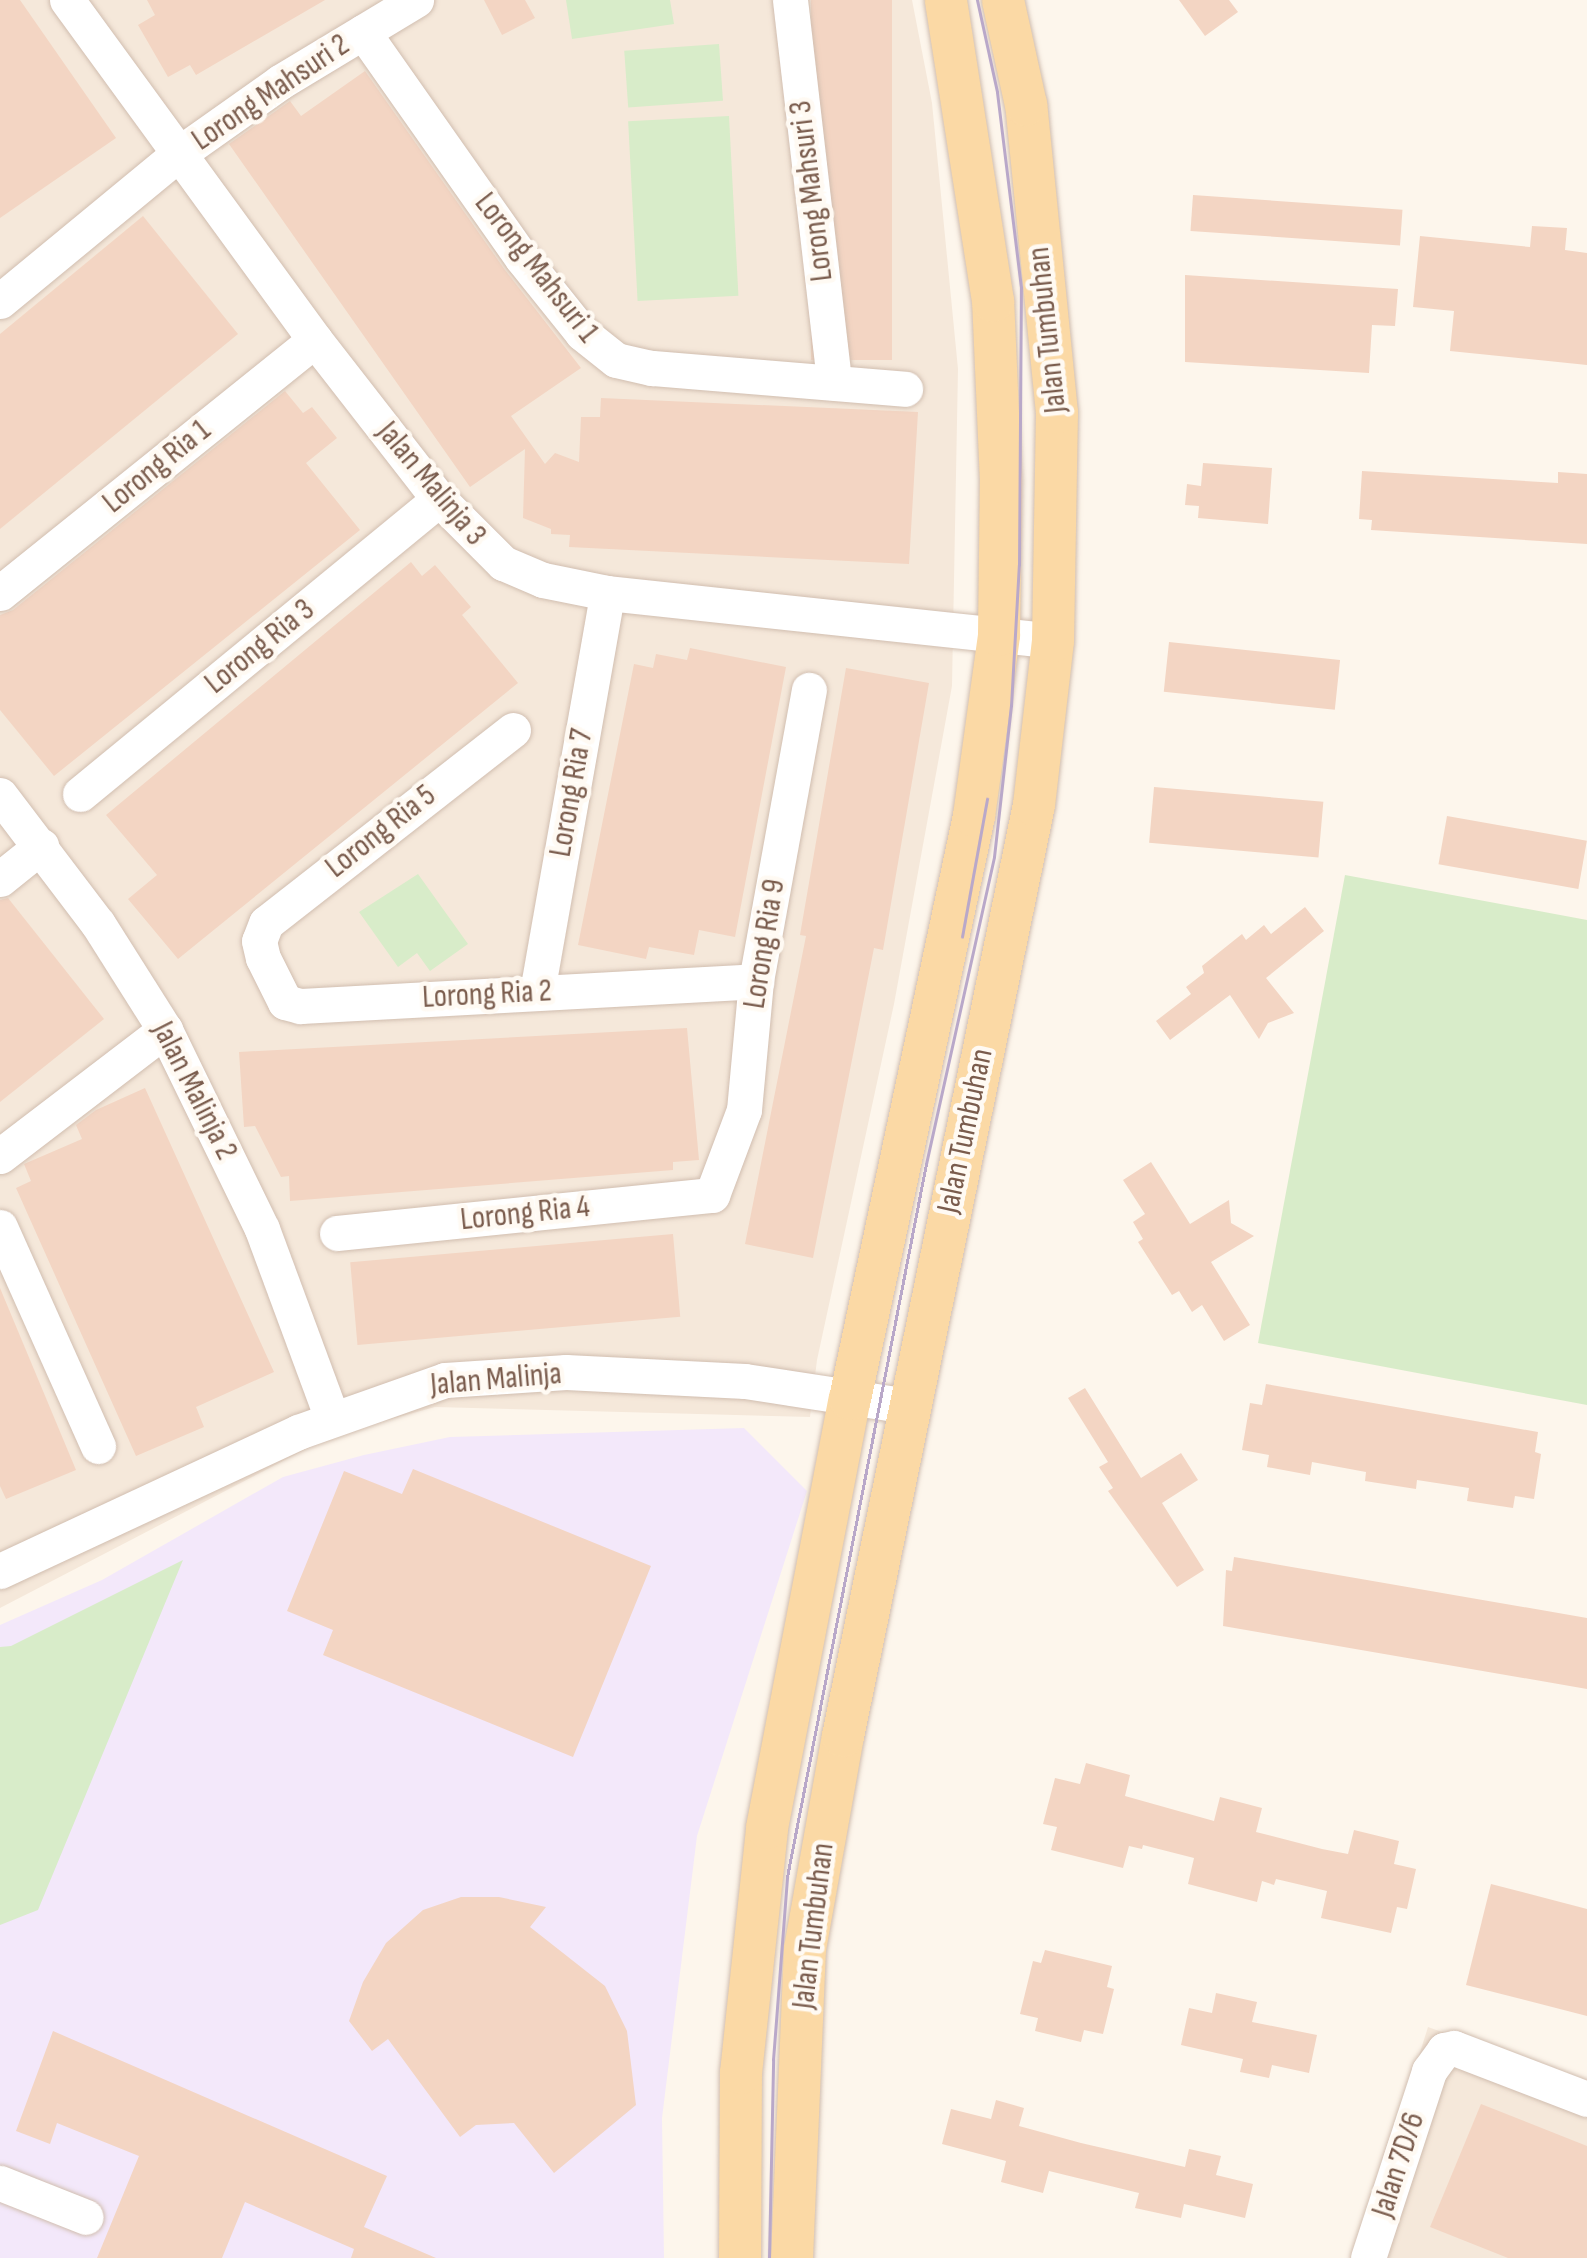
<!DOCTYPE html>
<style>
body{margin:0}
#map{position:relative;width:1587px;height:2258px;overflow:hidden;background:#fdf6ec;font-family:"Sofia Sans Condensed",sans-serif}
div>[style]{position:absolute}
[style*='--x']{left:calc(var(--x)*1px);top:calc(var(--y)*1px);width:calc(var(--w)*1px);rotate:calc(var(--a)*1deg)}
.residential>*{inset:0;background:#f5e8da}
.education>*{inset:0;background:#f3e8fa}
.green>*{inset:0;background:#d8ecc9;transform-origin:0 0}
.building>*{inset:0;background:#f3d5c3;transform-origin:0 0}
.roads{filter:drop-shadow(0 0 2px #d1beb0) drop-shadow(0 0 2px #d1beb0)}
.minor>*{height:35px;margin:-17.5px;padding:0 17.5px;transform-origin:17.5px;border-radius:17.5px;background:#fff}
.major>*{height:42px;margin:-21px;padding:0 21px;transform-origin:21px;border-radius:21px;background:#fbd9a5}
.tram>*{height:2.5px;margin:-1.25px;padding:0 1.25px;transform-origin:1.25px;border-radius:1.25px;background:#b9a8c9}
span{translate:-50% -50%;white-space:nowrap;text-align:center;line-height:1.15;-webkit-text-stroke:9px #fffaf3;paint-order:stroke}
.street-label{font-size:32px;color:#7a5c4d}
</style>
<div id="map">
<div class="residential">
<i style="clip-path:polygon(0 0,912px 0,932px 103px,958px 369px,952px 686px,894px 1004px,817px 1360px,810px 1417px,435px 1407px,333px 1435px,0 1608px)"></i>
<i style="clip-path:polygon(1428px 2027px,1587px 2084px,1587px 2258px,1356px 2258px)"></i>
</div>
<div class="education">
<i style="clip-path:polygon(744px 1428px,807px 1491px,697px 1836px,662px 2118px,664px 2258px,0 2258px,0 1625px,102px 1580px,283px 1477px,364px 1455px,450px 1437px)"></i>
</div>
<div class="green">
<i style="clip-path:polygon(566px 0,670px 0,674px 24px,572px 39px)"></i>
<i style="left:719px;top:44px;width:57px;height:95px;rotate:86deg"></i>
<i style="left:729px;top:116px;width:180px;height:101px;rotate:87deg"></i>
<i style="clip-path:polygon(418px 874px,468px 944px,430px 971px,417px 953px,398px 967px,359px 912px)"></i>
<i style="clip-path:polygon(1345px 875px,1587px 920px,1587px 1405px,1258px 1343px)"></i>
<i style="clip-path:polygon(183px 1560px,38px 1910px,0 1925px,0 1647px,11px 1646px)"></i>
</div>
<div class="building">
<i style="clip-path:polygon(0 0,20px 0,116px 138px,0 218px)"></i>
<i style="clip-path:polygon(147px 0,325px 0,196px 75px,190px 65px,168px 77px,138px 25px,155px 15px)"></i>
<i style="clip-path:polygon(484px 0,525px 0,535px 18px,502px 35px)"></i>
<i style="left:811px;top:0;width:81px;height:360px"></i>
<i style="clip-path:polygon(1179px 0,1229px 0,1238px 12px,1205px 36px)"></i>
<i style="clip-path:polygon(365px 71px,505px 270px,581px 368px,511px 416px,545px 464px,555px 453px,579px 462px,581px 417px,600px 417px,601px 398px,918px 412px,909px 564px,569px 547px,570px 535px,551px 534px,551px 529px,523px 518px,525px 449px,470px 487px,229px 144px,290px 101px,301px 116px)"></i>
<i style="left:1193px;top:195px;width:210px;height:36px;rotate:4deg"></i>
<i style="clip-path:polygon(143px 216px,238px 334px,0 529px,0 334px)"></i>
<i style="clip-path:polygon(1532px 226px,1567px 228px,1565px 250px,1587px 253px,1587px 365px,1450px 351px,1454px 311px,1413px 307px,1420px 236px,1530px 247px)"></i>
<i style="clip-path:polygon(1185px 275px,1398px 289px,1395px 326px,1372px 325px,1369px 373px,1185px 362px)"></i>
<i style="clip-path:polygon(285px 391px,303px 413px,312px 407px,337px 438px,306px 463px,360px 530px,54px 776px,0 710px,0 615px,13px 610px)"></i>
<i style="clip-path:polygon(1203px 463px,1272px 468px,1268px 524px,1198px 518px,1199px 506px,1185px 505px,1187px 484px,1201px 486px)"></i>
<i style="clip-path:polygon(1362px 471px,1558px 483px,1558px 472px,1587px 474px,1587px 544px,1371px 530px,1372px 520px,1359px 519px)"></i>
<i style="clip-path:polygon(411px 562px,422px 576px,435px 565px,471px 607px,462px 615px,518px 683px,178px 959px,128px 899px,157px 875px,106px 815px)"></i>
<i style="left:1169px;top:642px;width:172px;height:50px;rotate:6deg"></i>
<i style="clip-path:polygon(690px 648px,786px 667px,735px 937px,699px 930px,694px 955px,649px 947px,646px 959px,578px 945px,634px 664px,653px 668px,656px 654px,687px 660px)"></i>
<i style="clip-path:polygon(846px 668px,929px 683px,883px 950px,874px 948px,813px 1258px,745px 1244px,806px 936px,800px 935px)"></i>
<i style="left:1154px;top:787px;width:170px;height:56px;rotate:5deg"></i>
<i style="left:1447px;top:816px;width:142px;height:49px;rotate:10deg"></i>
<i style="clip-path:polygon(8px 898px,104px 1019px,0 1102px,0 900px)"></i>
<i style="clip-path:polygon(1305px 907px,1324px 931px,1266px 978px,1294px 1013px,1268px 1023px,1259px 1039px,1230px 995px,1170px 1040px,1156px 1021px,1191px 994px,1186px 987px,1204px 973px,1202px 966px,1242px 934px,1246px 940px,1264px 925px,1271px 934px)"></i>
<i style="clip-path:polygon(687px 1028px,699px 1160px,673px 1162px,673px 1170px,290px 1201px,289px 1176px,281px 1177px,255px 1126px,244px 1127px,239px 1052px)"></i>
<i style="clip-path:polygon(145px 1088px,274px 1372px,196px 1407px,204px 1427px,136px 1456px,16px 1188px,31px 1181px,24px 1164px,82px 1139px,76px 1125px,96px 1110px)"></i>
<i style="clip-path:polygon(1151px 1162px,1190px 1224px,1229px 1200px,1231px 1223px,1254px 1236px,1211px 1262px,1250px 1325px,1224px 1341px,1202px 1305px,1192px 1312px,1179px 1291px,1172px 1295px,1138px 1242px,1143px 1239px,1133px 1222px,1145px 1214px,1123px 1180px)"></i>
<i style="left:673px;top:1234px;width:83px;height:324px;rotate:85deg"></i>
<i style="clip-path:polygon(0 1288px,76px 1470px,6px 1499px,0 1486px)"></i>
<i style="clip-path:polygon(1266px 1384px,1538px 1432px,1535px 1452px,1541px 1454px,1534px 1499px,1515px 1496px,1513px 1508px,1467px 1501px,1469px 1488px,1417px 1480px,1416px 1489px,1365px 1481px,1366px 1472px,1312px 1462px,1310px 1475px,1267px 1467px,1269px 1455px,1242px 1450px,1250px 1403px,1262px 1405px)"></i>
<i style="clip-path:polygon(1085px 1388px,1141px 1478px,1181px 1453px,1198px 1480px,1162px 1503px,1204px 1570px,1177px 1587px,1108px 1491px,1113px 1488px,1099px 1467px,1108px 1462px,1068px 1398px)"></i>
<i style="clip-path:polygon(413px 1469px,651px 1566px,573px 1757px,323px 1655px,333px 1630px,287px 1611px,344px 1471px,402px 1494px)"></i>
<i style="clip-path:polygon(1234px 1557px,1587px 1618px,1587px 1689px,1223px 1626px,1226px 1570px,1232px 1571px)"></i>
<i style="clip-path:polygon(1086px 1763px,1130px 1775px,1125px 1796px,1214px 1821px,1220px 1797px,1262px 1808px,1256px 1832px,1322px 1849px,1348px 1854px,1354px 1830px,1399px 1841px,1394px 1864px,1416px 1869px,1407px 1909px,1397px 1907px,1391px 1933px,1321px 1918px,1327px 1891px,1276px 1879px,1274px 1885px,1262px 1881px,1257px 1902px,1188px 1884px,1194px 1858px,1143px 1845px,1142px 1849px,1129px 1846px,1123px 1868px,1051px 1850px,1057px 1827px,1043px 1824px,1055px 1778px,1080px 1784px)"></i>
<i style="clip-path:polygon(1491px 1884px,1587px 1909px,1587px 2016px,1466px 1985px)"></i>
<i style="clip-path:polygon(461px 1897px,499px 1897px,546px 1907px,530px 1927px,605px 1986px,627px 2031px,636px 2105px,554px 2173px,514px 2123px,476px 2125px,460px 2137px,388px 2039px,372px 2051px,349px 2021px,363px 1982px,386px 1943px,423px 1910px)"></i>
<i style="clip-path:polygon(1045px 1950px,1112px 1966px,1107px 1987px,1114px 1989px,1103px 2034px,1084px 2030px,1081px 2042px,1035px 2031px,1038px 2018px,1020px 2014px,1033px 1961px,1041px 1963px)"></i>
<i style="clip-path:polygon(1216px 1993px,1257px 2002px,1252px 2022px,1317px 2035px,1309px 2073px,1272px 2065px,1269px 2078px,1240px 2072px,1243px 2059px,1181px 2045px,1189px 2008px,1212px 2013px)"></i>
<i style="clip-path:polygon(53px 2031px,387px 2176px,364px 2227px,436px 2258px,351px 2258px,354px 2249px,245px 2202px,222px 2258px,97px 2258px,139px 2156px,57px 2123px,50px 2144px,16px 2131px)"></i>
<i style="clip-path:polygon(996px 2100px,1024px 2108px,1019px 2126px,1081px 2143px,1185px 2167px,1189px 2149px,1221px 2156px,1216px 2175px,1253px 2184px,1245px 2218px,1184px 2204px,1181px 2218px,1135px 2208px,1139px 2193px,1049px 2171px,1043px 2193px,1001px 2182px,1006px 2161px,942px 2144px,951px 2109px,991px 2119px)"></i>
<i style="clip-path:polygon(1481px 2104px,1587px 2146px,1587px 2258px,1508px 2258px,1430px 2227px)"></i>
</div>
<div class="roads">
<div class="minor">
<i style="--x:67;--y:0;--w:421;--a:53.9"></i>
<i style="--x:315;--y:340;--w:202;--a:52.1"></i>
<i style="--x:439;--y:499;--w:91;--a:45"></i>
<i style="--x:503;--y:563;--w:43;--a:23"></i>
<i style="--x:543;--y:580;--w:65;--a:11.5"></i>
<i style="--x:607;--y:593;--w:449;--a:6.1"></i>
<i style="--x:790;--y:0;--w:385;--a:83.4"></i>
<i style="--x:363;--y:32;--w:276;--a:54.9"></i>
<i style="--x:522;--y:258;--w:96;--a:51.3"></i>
<i style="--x:582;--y:333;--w:43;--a:38.5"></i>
<i style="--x:616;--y:360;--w:37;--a:13"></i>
<i style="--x:652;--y:368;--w:254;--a:4.7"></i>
<i style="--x:0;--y:301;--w:229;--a:-39.5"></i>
<i style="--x:177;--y:155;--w:126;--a:-35.3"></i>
<i style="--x:280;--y:82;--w:159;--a:-31.1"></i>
<i style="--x:0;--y:593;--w:404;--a:-38.8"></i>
<i style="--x:513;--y:730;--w:313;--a:142"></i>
<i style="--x:266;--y:923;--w:19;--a:111"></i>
<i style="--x:259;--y:941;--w:17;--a:77"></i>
<i style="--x:263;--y:958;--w:49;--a:63.4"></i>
<i style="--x:285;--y:1002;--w:16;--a:15"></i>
<i style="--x:300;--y:1006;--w:457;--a:-3.1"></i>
<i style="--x:80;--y:794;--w:465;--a:-39.4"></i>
<i style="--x:0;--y:795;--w:162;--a:52.8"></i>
<i style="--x:98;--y:924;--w:125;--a:57.7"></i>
<i style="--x:165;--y:1030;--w:221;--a:64"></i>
<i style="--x:262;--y:1229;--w:202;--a:69.7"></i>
<i style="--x:0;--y:879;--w:53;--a:-38.8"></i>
<i style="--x:537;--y:992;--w:405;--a:-80"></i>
<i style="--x:0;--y:1156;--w:208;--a:-37.4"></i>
<i style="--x:0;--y:1227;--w:240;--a:65.9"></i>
<i style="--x:337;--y:1233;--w:377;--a:-5.8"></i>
<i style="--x:712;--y:1195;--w:91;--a:-69.4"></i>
<i style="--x:744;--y:1110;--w:130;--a:-84.7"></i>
<i style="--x:756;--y:981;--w:296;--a:-79.7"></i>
<i style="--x:0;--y:1571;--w:329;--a:-25"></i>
<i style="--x:298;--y:1432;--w:156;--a:-19.5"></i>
<i style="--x:445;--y:1380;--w:121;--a:-3.8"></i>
<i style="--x:566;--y:1372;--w:179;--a:2.9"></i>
<i style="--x:745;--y:1381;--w:166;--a:8.7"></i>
<i style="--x:0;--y:2183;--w:92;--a:21.6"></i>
<i style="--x:1368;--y:2258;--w:197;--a:-71.9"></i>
<i style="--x:1429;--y:2071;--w:26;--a:-54"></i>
<i style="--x:1444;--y:2050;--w:10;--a:-11"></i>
<i style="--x:1454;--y:2048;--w:142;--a:21"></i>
</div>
<div class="major">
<i style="--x:740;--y:2258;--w:185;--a:-89.7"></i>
<i style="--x:741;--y:2073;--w:246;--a:-83.9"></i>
<i style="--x:767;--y:1828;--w:437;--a:-79.1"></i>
<i style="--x:850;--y:1399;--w:596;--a:-77.99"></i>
<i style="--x:974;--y:816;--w:183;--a:-82.1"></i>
<i style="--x:999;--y:635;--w:153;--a:-89.3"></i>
<i style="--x:1001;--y:482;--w:181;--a:-92.5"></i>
<i style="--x:993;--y:301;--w:305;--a:-98.9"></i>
<i style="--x:792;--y:2258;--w:309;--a:-87.6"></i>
<i style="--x:805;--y:1949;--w:216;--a:-79.9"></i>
<i style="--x:843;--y:1736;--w:950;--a:-78.41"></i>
<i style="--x:1034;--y:805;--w:165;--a:-83.4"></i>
<i style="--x:1053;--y:641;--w:228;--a:-89"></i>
<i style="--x:1057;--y:413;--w:310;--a:-95.7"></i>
<i style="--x:1026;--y:105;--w:107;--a:-102.4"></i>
</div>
</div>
<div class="tram">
<i style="--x:962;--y:937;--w:140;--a:-79.7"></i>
<i style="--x:769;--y:2258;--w:198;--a:-88.8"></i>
<i style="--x:773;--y:2060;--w:184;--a:-85.6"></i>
<i style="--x:787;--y:1877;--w:726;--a:-78.97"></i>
<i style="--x:926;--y:1164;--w:314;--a:-77.5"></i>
<i style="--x:994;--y:857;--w:152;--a:-83.6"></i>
<i style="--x:1011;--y:706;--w:141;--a:-86.8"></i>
<i style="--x:1019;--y:565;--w:277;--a:-89.6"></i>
<i style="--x:1021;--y:288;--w:197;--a:-97"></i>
<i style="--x:997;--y:92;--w:94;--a:-102.3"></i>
</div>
<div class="street-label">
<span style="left:271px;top:93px;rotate:-34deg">Lorong Mahsuri 2</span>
<span style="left:812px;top:191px;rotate:-97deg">Lorong Mahsuri 3</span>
<span style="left:536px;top:268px;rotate:52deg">Lorong Mahsuri 1</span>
<span style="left:1048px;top:330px;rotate:-96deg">Jalan Tumbuhan</span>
<span style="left:157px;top:467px;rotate:-39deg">Lorong Ria 1</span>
<span style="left:431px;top:484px;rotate:50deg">Jalan Malinja 3</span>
<span style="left:260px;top:647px;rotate:-39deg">Lorong Ria 3</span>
<span style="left:572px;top:793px;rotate:-80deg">Lorong Ria 7</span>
<span style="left:381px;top:832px;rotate:-38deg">Lorong Ria 5</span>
<span style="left:765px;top:944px;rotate:-81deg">Lorong Ria 9</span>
<span style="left:487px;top:995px;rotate:-3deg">Lorong Ria 2</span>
<span style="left:194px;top:1091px;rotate:63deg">Jalan Malinja 2</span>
<span style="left:966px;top:1131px;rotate:-78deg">Jalan Tumbuhan</span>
<span style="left:525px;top:1214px;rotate:-6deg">Lorong Ria 4</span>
<span style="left:496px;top:1380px;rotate:-5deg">Jalan Malinja</span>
<span style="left:814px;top:1926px;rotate:-83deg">Jalan Tumbuhan</span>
<span style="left:1399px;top:2165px;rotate:-72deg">Jalan 7D/6</span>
</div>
</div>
